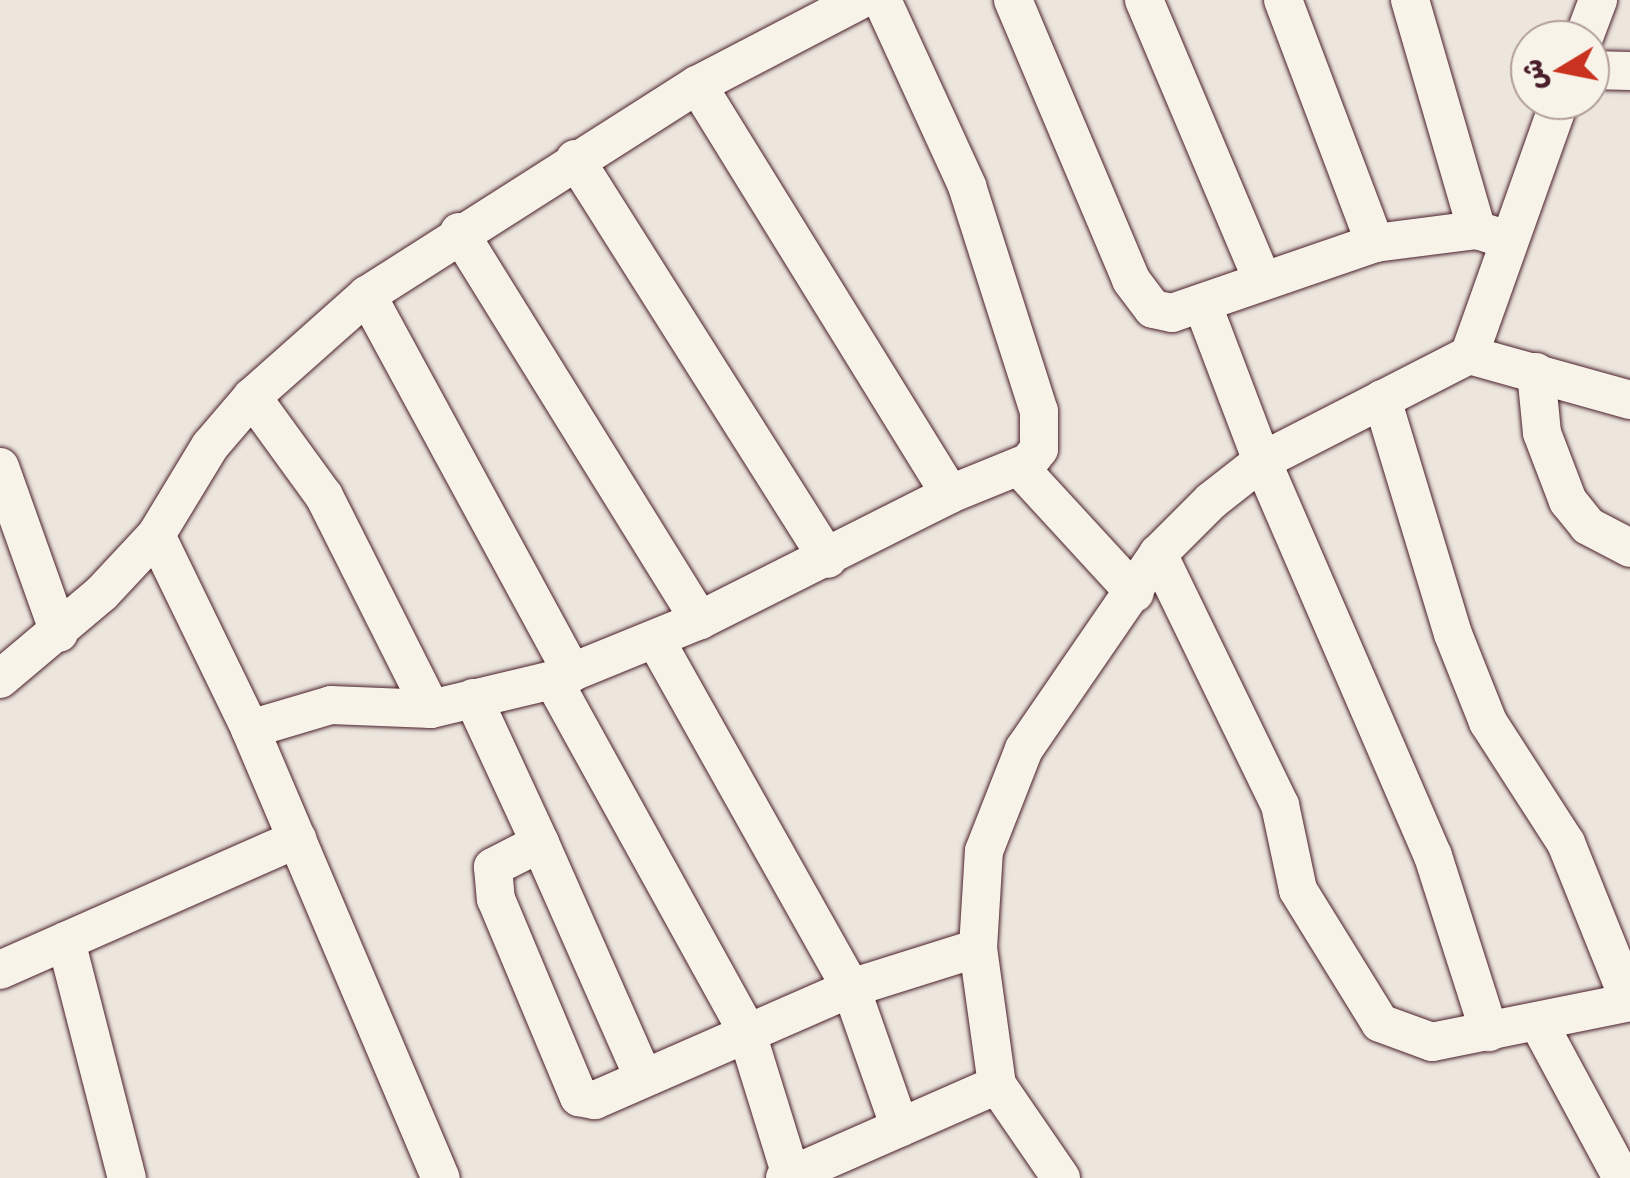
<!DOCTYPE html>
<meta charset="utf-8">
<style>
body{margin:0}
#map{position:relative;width:1630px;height:1178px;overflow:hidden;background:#ece6dd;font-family:"Playpen Sans","Playpen Sans Arabic",sans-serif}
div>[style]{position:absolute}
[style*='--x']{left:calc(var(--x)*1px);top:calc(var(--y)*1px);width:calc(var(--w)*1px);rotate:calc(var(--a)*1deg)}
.roads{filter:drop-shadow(0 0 2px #4a1f2b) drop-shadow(0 0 2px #4a1f2b)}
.minor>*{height:38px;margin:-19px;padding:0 19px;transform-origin:19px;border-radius:19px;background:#f7f3e8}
span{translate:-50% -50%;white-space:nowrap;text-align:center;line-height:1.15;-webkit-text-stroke:8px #f7f3e8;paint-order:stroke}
.north{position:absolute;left:1510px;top:20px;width:100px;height:100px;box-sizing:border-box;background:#f7f3e8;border:2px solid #b29e9c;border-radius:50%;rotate:260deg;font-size:28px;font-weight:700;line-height:40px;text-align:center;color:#4a1f2b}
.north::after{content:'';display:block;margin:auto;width:35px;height:45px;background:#c8321e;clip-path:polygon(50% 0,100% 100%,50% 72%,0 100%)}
</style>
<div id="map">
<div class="roads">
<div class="minor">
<i style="--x:882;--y:0;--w:205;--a:65.4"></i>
<i style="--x:967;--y:186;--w:236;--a:72.3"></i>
<i style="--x:1039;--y:411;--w:38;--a:90"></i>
<i style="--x:1039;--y:449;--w:16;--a:128"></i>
<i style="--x:1029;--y:462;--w:85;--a:157.9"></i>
<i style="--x:1013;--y:0;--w:304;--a:67.1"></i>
<i style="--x:1131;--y:280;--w:36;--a:53"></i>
<i style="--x:1153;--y:309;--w:19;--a:12"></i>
<i style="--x:1172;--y:313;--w:215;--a:-19"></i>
<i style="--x:1375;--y:243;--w:103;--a:-7.3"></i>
<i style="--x:1477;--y:230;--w:29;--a:18"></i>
<i style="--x:1144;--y:0;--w:303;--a:67.1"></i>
<i style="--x:1283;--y:0;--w:260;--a:69.3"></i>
<i style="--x:1410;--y:0;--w:240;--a:73.8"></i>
<i style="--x:1583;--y:40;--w:43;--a:-69.4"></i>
<i style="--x:1590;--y:70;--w:40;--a:1.4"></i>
<i style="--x:1560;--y:100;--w:271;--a:109.6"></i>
<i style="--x:1469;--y:355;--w:167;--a:15.6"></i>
<i style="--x:575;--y:159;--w:473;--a:57.7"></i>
<i style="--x:459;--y:232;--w:457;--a:58.2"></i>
<i style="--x:367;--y:295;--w:430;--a:61.5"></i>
<i style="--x:1202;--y:303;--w:169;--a:69.2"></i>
<i style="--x:1262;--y:461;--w:430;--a:66.6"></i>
<i style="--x:1433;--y:856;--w:185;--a:72.3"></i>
<i style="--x:1536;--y:372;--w:61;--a:84.4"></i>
<i style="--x:1542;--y:433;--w:73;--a:69.1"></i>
<i style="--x:1568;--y:501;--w:32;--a:51"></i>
<i style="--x:1588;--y:526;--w:47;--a:27.6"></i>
<i style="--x:252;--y:397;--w:122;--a:54"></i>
<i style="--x:324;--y:496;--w:238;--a:63.3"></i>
<i style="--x:1382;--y:399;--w:245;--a:73.2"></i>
<i style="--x:1453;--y:634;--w:95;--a:68.3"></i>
<i style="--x:1488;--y:722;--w:144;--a:57.2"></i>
<i style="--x:1566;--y:843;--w:171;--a:68.1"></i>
<i style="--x:0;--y:467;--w:176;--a:70.4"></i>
<i style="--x:1019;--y:467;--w:171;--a:47.4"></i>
<i style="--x:156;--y:535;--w:216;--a:64.1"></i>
<i style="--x:250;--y:729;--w:488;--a:67"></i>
<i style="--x:1158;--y:554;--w:279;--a:64.1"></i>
<i style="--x:1280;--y:805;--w:87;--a:78"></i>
<i style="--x:1298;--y:890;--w:156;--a:58.3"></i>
<i style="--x:1380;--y:1023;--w:55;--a:20.1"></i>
<i style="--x:1432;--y:1042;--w:202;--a:-11.4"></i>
<i style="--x:655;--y:639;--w:400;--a:60.7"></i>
<i style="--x:851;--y:988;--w:148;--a:70.7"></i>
<i style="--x:0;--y:679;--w:133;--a:-40.1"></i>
<i style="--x:102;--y:593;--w:79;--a:-47"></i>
<i style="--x:156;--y:535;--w:104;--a:-58.8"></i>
<i style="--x:210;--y:446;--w:65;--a:-49.4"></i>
<i style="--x:252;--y:397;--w:154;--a:-41.6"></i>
<i style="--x:367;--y:295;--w:391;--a:-32.5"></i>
<i style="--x:697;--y:85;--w:184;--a:-27.5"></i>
<i style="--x:553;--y:680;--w:400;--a:61.1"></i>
<i style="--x:746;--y:1030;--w:152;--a:72.8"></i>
<i style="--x:473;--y:698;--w:160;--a:65.2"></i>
<i style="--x:540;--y:843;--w:53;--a:152.9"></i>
<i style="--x:493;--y:867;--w:32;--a:85"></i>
<i style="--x:496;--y:899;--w:215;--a:67.3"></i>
<i style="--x:579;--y:1097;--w:16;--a:11"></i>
<i style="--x:595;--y:1100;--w:279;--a:-23.6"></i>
<i style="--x:851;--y:988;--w:133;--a:-17.5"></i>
<i style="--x:250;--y:729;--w:84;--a:-16.5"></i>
<i style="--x:331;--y:705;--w:100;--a:2.3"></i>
<i style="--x:431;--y:709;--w:125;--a:-13.4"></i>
<i style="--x:553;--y:680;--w:159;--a:-22.2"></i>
<i style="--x:700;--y:620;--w:280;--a:-26.7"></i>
<i style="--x:950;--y:494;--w:481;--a:-121.7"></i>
<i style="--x:540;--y:843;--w:256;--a:66.2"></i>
<i style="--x:66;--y:941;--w:245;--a:75.6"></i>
<i style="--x:0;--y:970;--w:325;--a:-23.8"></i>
<i style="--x:1538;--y:1022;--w:177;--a:61.7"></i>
<i style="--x:785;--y:1178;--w:232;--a:-23.7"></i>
<i style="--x:1061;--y:1178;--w:113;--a:-124.5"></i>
<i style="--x:997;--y:1085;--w:138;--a:-97.9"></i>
<i style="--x:978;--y:948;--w:97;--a:-86.5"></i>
<i style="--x:984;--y:851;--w:110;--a:-68.6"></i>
<i style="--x:1024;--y:749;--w:237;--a:-55.5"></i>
<i style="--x:1158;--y:554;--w:75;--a:-45"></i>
<i style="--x:1211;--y:501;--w:65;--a:-38.1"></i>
<i style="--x:1262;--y:461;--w:233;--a:-27.1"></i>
</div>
</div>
<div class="north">ش</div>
</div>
